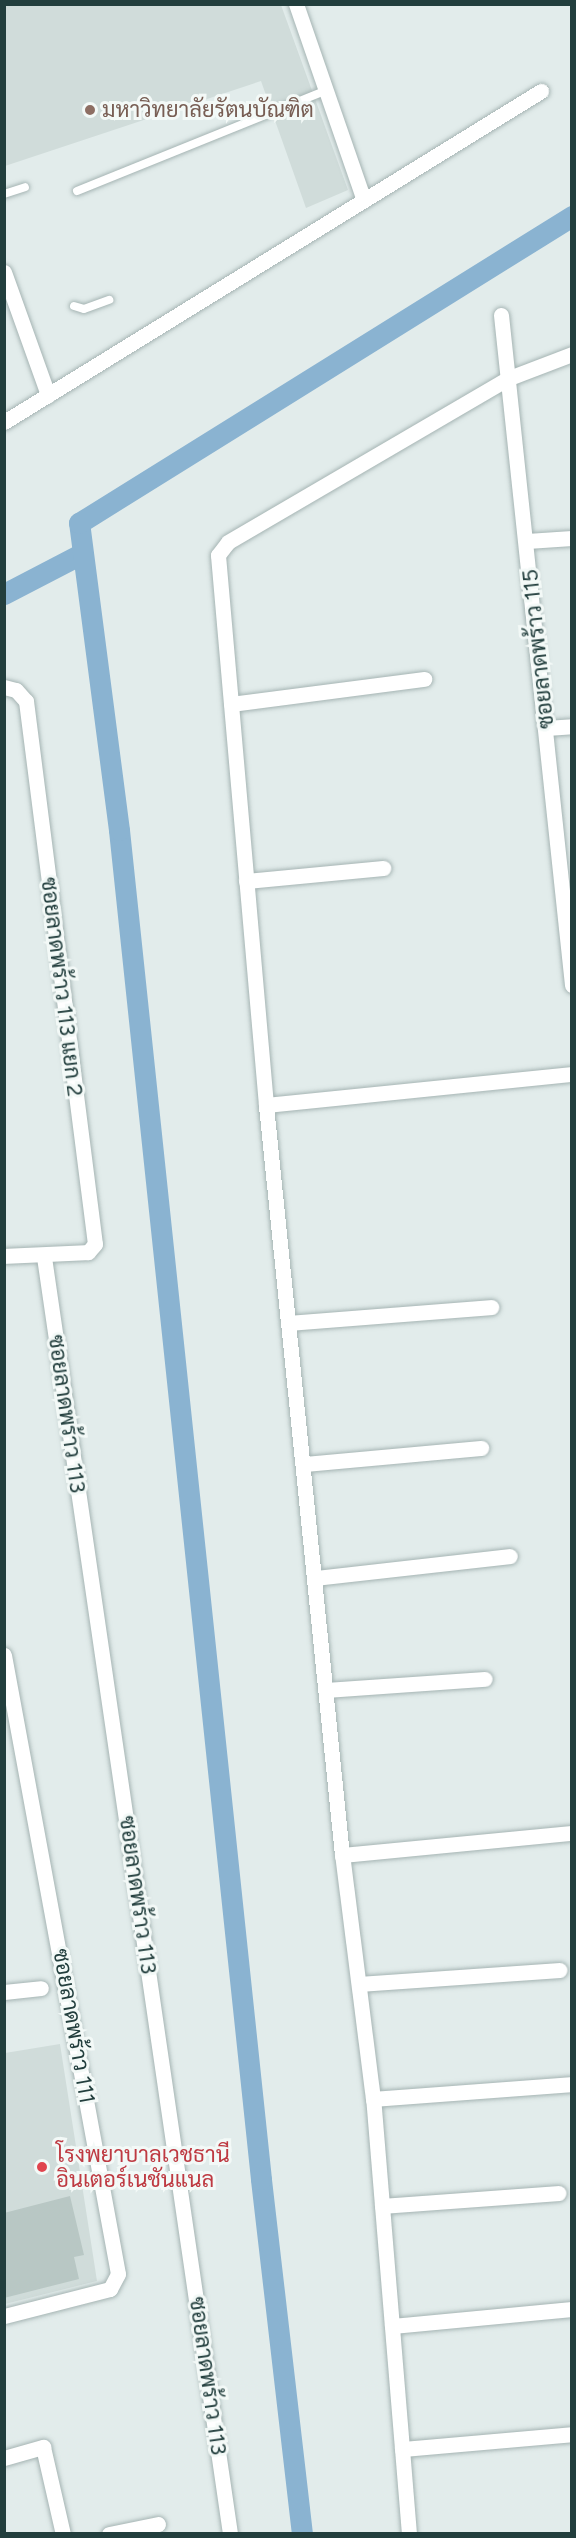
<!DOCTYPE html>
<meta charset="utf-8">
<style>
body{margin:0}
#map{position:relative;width:576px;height:2538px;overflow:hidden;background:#e2eceb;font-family:Figtree,Sarabun,sans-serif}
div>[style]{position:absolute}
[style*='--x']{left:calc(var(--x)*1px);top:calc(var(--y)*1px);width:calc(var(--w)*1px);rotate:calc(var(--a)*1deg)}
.built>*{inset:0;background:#d0dcda}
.canal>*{height:21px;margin:-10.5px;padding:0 10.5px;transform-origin:10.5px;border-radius:10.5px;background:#8ab3d1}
.building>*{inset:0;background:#b8c7c4}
.roads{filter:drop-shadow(0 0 2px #a5b4b3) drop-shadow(0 0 2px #a5b4b3)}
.lane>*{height:8px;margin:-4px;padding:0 4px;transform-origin:4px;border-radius:4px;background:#fff}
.street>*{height:15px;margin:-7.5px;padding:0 7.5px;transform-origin:7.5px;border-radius:7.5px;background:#fff}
.dots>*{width:16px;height:16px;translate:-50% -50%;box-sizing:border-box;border:3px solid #f3f9f7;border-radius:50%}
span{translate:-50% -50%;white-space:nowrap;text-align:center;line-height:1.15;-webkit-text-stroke:6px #f3f9f7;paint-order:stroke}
.education-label{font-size:22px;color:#785e54}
.left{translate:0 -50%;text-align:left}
.street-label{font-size:22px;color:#223e3d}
.health-label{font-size:22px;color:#be3a42}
.frame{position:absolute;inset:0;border:6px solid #223e3d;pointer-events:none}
</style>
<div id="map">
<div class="built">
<i style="clip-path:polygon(4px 5px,281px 5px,348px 190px,306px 208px,261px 81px,5px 166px)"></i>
<i style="clip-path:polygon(60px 2044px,97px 2281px,5px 2304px,5px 2053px)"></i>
</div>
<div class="canal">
<i style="--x:4;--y:594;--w:87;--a:-27.5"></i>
<i style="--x:302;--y:2534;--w:357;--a:-96.6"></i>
<i style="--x:261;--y:2179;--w:1356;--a:-96.01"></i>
<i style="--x:119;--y:830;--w:310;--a:-97.4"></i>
<i style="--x:79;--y:523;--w:581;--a:-31.91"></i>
</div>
<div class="building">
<i style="clip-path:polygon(70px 2196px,84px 2255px,74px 2257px,79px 2279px,4px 2298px,4px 2213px)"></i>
</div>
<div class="roads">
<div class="lane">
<i style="--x:77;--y:191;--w:267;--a:-22"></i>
<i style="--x:4;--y:194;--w:22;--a:-18"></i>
<i style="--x:74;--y:306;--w:10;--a:17"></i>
<i style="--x:84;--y:309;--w:27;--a:-20"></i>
</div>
<div class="street">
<i style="--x:296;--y:4;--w:207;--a:70.9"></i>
<i style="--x:4;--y:272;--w:131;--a:70.3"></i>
<i style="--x:501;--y:315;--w:674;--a:83.95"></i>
<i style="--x:4;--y:422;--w:631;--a:-31.65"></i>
<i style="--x:527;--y:541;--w:45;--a:-3.8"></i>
<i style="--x:4;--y:687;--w:12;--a:14"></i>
<i style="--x:16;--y:690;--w:15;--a:48"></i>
<i style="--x:26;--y:701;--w:547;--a:82.76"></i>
<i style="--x:95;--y:1244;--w:11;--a:131"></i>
<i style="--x:88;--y:1252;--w:84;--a:177.3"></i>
<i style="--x:231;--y:704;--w:195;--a:-7.4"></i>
<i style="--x:546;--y:728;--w:26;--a:-4"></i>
<i style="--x:246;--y:881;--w:138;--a:-5.4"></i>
<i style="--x:266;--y:1105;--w:308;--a:-5.8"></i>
<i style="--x:44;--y:1257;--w:1290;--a:81.71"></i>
<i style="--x:289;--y:1323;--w:203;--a:-4.5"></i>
<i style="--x:304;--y:1464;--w:178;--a:-5.2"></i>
<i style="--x:315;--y:1578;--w:196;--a:-6.4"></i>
<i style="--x:4;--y:1655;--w:629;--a:79.56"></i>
<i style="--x:118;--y:2274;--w:17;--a:118"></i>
<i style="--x:110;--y:2289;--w:109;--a:165.7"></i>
<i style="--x:326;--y:1690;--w:159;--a:-4"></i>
<i style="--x:342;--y:1855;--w:231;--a:-5.5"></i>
<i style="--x:359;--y:1984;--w:201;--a:-4"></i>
<i style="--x:4;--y:1992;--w:37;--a:-6"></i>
<i style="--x:373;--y:2099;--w:200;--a:-4.3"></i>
<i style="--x:382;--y:2206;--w:177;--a:-4.2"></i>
<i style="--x:392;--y:2326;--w:181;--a:-5.4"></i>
<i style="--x:402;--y:2449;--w:171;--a:-5"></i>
<i style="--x:4;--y:2458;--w:41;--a:-15.8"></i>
<i style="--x:43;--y:2447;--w:89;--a:77.1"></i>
<i style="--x:109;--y:2534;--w:50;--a:-11.5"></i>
<i style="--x:409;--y:2534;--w:436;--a:-94.7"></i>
<i style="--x:373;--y:2099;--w:246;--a:-97.2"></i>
<i style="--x:342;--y:1855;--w:754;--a:-95.79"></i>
<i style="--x:266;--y:1105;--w:552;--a:-94.99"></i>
<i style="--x:218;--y:555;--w:16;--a:-52"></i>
<i style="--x:228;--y:542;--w:325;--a:-30.3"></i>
<i style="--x:509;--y:378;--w:67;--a:-20.9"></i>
</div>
</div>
<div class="dots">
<i style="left:90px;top:110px;background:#8d6e63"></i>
<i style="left:42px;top:2167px;background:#e0444e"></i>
</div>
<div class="education-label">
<span class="left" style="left:102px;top:110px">มหาวิทยาลัยรัตนบัณฑิต</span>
</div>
<div class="street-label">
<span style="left:538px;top:649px;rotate:-96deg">ซอยลาดพร้าว 115</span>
<span style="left:62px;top:987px;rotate:83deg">ซอยลาดพร้าว 113 แยก 2</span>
<span style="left:67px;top:1414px;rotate:82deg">ซอยลาดพร้าว 113</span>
<span style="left:138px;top:1895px;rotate:82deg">ซอยลาดพร้าว 113</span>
<span style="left:74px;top:2026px;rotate:80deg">ซอยลาดพร้าว 111</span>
<span style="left:208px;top:2376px;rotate:82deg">ซอยลาดพร้าว 113</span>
</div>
<div class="health-label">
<span class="left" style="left:56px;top:2167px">โรงพยาบาลเวชธานี<br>อินเตอร์เนชันแนล</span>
</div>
<div class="frame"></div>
</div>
